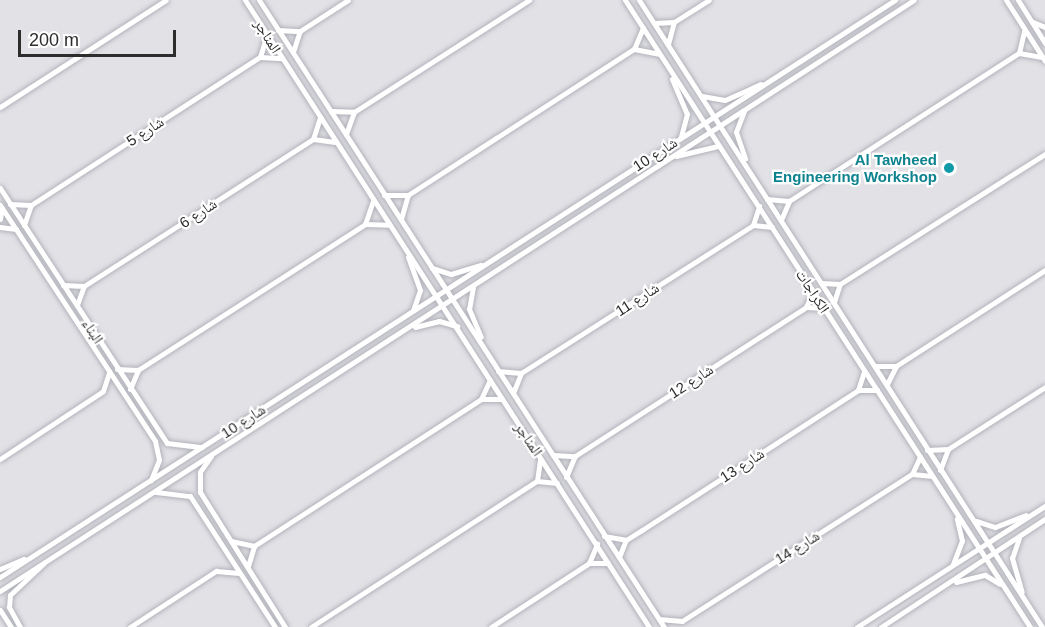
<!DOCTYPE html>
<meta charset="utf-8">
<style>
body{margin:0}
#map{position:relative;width:1045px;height:627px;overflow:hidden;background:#ece7e1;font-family:Helvetica,"Noto Naskh Arabic",sans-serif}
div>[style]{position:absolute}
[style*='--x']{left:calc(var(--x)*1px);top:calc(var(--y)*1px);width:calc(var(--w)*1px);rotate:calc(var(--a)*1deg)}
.industrial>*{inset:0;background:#e2e1e6;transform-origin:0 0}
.roads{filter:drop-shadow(0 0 2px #b2b3bb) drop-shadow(0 0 2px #b2b3bb)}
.minor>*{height:5px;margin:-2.5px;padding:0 2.5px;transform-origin:2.5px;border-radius:2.5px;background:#fff}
.dots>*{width:16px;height:16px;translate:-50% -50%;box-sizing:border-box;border:3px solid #fff;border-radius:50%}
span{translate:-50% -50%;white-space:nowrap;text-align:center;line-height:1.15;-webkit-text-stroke:4.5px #fff;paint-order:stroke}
.street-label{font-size:15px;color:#2d2d2d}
.culture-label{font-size:15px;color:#0d838f;font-weight:700}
.right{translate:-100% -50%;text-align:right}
.scale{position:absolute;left:18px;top:30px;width:158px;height:27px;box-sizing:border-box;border:3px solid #2d2d2d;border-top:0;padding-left:8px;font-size:18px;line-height:21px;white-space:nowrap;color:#2d2d2d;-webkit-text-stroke:4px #fff;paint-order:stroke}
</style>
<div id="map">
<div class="industrial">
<i style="left:0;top:0;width:1045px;height:627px"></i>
</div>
<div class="roads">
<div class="minor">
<i style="--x:245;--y:0;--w:746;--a:57.2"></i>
<i style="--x:259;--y:0;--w:746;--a:57.14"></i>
<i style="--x:625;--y:0;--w:746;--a:57.14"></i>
<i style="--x:639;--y:0;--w:745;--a:57.27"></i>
<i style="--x:1006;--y:0;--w:72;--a:57.4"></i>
<i style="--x:1018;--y:0;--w:51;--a:57.9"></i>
<i style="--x:1033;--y:22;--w:13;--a:23"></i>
<i style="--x:654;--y:23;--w:20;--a:-3"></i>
<i style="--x:674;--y:22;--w:41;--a:-32.2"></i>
<i style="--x:278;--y:30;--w:22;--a:3"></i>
<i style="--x:300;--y:31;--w:57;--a:-32.9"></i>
<i style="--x:668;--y:44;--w:23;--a:-75"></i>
<i style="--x:634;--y:49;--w:25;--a:11"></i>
<i style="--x:293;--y:52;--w:22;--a:-72"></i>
<i style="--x:1019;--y:53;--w:22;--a:-77"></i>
<i style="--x:260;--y:57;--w:24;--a:-73"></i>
<i style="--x:672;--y:79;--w:38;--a:67"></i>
<i style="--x:687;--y:114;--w:24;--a:105"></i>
<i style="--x:702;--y:96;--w:23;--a:10"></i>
<i style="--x:725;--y:100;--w:39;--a:-24"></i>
<i style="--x:0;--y:107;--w:197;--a:-32.8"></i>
<i style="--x:331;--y:111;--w:23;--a:2"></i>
<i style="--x:354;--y:112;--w:208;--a:-32.6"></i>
<i style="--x:744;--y:111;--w:22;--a:111"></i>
<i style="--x:736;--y:132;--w:28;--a:71"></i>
<i style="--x:346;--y:134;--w:23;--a:-70"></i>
<i style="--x:313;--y:139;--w:22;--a:8"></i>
<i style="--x:676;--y:156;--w:43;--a:-13.4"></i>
<i style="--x:0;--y:188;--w:305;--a:56.8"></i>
<i style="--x:167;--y:443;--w:35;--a:7"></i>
<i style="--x:384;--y:195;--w:24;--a:0"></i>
<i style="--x:767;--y:199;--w:22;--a:5"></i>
<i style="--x:10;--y:204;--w:21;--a:3"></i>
<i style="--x:0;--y:205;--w:282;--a:56.7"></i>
<i style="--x:155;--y:441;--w:19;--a:78"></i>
<i style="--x:159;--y:460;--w:22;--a:112"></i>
<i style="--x:0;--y:219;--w:11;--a:-80"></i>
<i style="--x:401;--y:219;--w:25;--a:-74"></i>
<i style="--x:408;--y:195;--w:269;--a:-32.9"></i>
<i style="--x:634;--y:49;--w:23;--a:-67"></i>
<i style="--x:781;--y:220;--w:21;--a:-67"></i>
<i style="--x:789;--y:201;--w:274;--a:-32.8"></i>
<i style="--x:1019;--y:53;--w:23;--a:10"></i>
<i style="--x:365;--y:224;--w:24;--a:2"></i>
<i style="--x:24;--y:225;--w:21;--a:-71"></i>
<i style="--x:31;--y:205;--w:273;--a:-32.9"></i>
<i style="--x:260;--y:57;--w:22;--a:3"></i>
<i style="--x:753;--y:225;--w:20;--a:-72"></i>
<i style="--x:0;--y:227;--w:16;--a:7"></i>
<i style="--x:408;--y:257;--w:35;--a:70"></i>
<i style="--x:420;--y:290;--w:21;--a:109"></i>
<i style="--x:432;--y:268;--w:20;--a:18"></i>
<i style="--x:451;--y:274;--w:31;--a:-17"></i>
<i style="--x:822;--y:283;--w:18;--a:3"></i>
<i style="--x:840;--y:284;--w:243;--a:-32.4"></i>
<i style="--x:63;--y:285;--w:21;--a:3"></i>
<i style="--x:473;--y:287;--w:22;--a:100"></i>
<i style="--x:469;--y:309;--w:30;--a:67"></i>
<i style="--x:834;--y:302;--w:19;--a:-72"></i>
<i style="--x:77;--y:305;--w:20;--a:-70"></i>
<i style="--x:84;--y:286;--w:272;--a:-32.7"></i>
<i style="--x:313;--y:139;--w:23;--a:-72"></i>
<i style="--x:806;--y:307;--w:18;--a:3"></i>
<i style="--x:415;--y:327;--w:25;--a:-14"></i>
<i style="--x:439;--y:321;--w:19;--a:16"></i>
<i style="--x:876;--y:366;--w:20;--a:0"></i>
<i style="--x:117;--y:369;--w:21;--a:3"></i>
<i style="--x:498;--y:371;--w:23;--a:5"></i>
<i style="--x:887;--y:384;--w:20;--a:-63"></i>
<i style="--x:896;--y:366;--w:177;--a:-32.8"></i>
<i style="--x:130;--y:389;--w:21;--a:-67"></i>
<i style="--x:138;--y:370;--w:270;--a:-32.7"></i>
<i style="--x:365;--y:224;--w:24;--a:-71"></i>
<i style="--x:858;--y:390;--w:20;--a:-72"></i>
<i style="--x:513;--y:393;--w:22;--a:-68"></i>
<i style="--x:521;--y:373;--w:275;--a:-32.5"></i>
<i style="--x:753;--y:225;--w:19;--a:6"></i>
<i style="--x:481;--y:399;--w:21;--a:-65"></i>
<i style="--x:927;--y:450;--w:21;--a:-3"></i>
<i style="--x:948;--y:449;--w:115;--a:-32.6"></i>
<i style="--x:553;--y:455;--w:22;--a:3"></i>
<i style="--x:211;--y:456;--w:19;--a:125"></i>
<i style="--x:200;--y:472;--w:20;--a:90"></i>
<i style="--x:200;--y:492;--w:160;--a:57.8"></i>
<i style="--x:0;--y:459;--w:123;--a:-33.4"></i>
<i style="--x:103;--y:391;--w:19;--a:-72"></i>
<i style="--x:940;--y:470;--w:22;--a:-69"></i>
<i style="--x:912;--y:474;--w:20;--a:6"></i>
<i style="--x:566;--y:477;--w:23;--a:-67"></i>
<i style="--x:575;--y:456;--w:275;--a:-32.8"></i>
<i style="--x:806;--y:307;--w:17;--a:-66"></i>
<i style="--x:537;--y:481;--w:22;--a:-82"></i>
<i style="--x:156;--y:492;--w:34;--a:7"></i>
<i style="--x:190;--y:496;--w:156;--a:57"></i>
<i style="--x:976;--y:521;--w:20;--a:18"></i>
<i style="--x:995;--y:527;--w:33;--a:-21"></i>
<i style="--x:604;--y:536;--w:22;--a:10"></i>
<i style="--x:1019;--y:538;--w:21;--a:109"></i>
<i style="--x:1012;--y:558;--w:35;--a:74"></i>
<i style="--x:231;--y:541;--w:24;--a:12"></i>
<i style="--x:254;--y:546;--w:270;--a:-32.9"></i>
<i style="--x:481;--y:399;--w:21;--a:0"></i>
<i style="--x:619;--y:557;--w:18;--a:-68"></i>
<i style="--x:626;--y:540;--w:19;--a:-32"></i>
<i style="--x:642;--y:530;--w:257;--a:-32.9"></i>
<i style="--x:858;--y:390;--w:19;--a:0"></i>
<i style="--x:589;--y:563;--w:21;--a:-67"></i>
<i style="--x:953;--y:564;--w:25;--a:-69"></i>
<i style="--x:962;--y:541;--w:23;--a:-103"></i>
<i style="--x:248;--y:566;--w:21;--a:-73"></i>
<i style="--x:0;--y:569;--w:26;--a:-23"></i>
<i style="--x:0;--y:577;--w:1065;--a:-32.81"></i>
<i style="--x:956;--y:582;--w:30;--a:-14"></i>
<i style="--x:985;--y:575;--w:17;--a:31"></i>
<i style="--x:0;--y:591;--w:1088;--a:-32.89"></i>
<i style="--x:0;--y:610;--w:20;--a:57"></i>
<i style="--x:659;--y:619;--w:23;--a:5"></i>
<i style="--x:682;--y:621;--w:273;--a:-32.6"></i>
<i style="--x:912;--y:474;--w:19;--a:-65"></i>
<i style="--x:20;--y:627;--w:23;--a:-119"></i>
<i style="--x:9;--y:607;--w:12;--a:-85"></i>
<i style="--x:10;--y:595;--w:47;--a:-43.3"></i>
<i style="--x:130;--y:627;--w:103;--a:-33.1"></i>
<i style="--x:216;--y:571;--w:23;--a:5"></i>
<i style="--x:311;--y:627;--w:269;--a:-32.9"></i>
<i style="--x:537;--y:481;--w:20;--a:6"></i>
<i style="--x:491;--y:627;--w:117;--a:-33.1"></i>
<i style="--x:589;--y:563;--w:19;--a:0"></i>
<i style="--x:857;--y:627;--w:224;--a:-32.8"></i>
<i style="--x:881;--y:627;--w:196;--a:-33.4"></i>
</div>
</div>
<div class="dots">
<i style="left:949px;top:168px;background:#0f9aa8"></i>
</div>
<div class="street-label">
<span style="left:268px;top:36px;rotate:58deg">المناجر</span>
<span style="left:145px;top:131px;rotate:-33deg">شارع 5</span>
<span style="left:655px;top:154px;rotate:-33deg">شارع 10</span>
<span style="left:198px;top:213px;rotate:-33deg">شارع 6</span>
<span style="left:813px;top:291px;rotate:57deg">الكراجات</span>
<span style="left:637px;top:299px;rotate:-33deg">شارع 11</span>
<span style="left:93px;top:331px;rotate:57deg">البناء</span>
<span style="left:691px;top:381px;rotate:-33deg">شارع 12</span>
<span style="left:243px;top:421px;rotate:-33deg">شارع 10</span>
<span style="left:529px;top:439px;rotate:56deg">المناجر</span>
<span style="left:742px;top:465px;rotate:-33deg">شارع 13</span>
<span style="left:797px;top:547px;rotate:-32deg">شارع 14</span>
</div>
<div class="culture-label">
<span class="right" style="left:937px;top:168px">Al Tawheed<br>Engineering Workshop</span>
</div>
<div class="scale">200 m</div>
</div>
